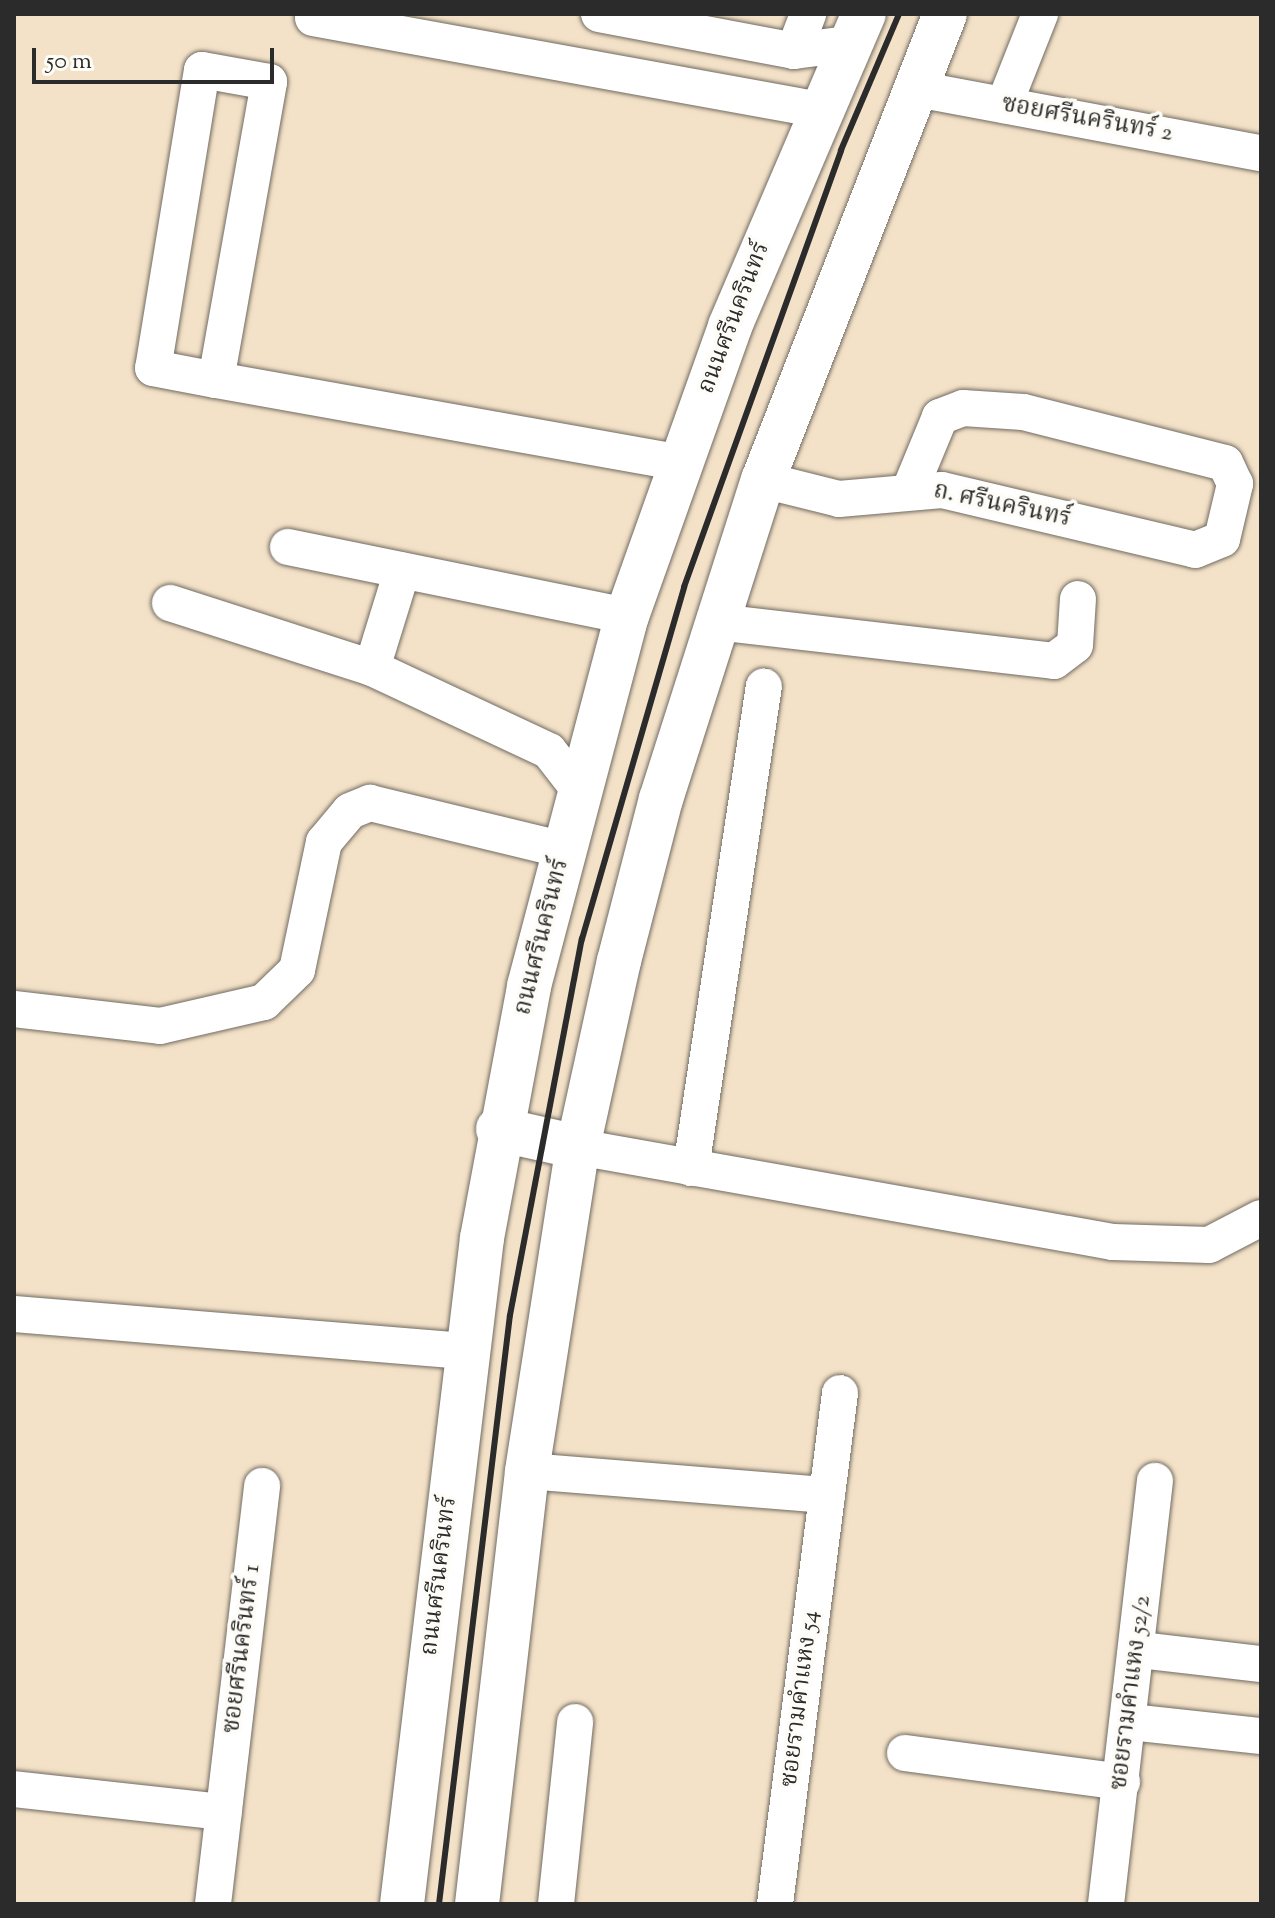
<!DOCTYPE html>
<meta charset="utf-8">
<style>
body{margin:0}
#map{position:relative;width:1275px;height:1918px;overflow:hidden;background:#f4e2c8;font-family:"Sorts Mill Goudy","Noto Serif Thai",serif}
div>[style]{position:absolute}
[style*='--x']{left:calc(var(--x)*1px);top:calc(var(--y)*1px);width:calc(var(--w)*1px);rotate:calc(var(--a)*1deg)}
.roads{filter:drop-shadow(0 0 2px #716b62) drop-shadow(0 0 2px #716b62)}
.minor>*{height:36px;margin:-18px;padding:0 18px;transform-origin:18px;border-radius:18px;background:#fff}
.major>*{height:44px;margin:-22px;padding:0 22px;transform-origin:22px;border-radius:22px;background:#fff}
.rail>*{height:6px;margin:-3px;padding:0 3px;transform-origin:3px;border-radius:3px;background:#2b2b2b}
span{translate:-50% -50%;white-space:nowrap;text-align:center;line-height:1.15;-webkit-text-stroke:7px #fdfcf7;paint-order:stroke}
.street-label{font-size:24px;color:#2b2b2b}
.frame{position:absolute;inset:0;border:16px solid #2b2b2b;pointer-events:none}
.scale{position:absolute;left:32px;top:48px;width:242px;height:36px;box-sizing:border-box;border:4px solid #2b2b2b;border-top:0;padding-left:10px;font-size:24px;line-height:28px;white-space:nowrap;color:#2b2b2b;-webkit-text-stroke:6px #fdfcf7;paint-order:stroke}
</style>
<div id="map">
<div class="roads">
<div class="minor">
<i style="--x:599;--y:14;--w:198;--a:10.7"></i>
<i style="--x:794;--y:51;--w:54;--a:-7.4"></i>
<i style="--x:313;--y:18;--w:515;--a:10.28"></i>
<i style="--x:794;--y:51;--w:40;--a:-69"></i>
<i style="--x:912;--y:88;--w:355;--a:10.6"></i>
<i style="--x:1004;--y:105;--w:98;--a:-68.4"></i>
<i style="--x:216;--y:380;--w:303;--a:-79.9"></i>
<i style="--x:269;--y:82;--w:68;--a:-169.8"></i>
<i style="--x:202;--y:70;--w:302;--a:99.3"></i>
<i style="--x:153;--y:368;--w:64;--a:10.8"></i>
<i style="--x:216;--y:380;--w:472;--a:10.1"></i>
<i style="--x:763;--y:480;--w:78;--a:14"></i>
<i style="--x:839;--y:499;--w:103;--a:-5"></i>
<i style="--x:942;--y:490;--w:260;--a:13.3"></i>
<i style="--x:1195;--y:550;--w:29;--a:-22"></i>
<i style="--x:1222;--y:539;--w:57;--a:-76.7"></i>
<i style="--x:1235;--y:484;--w:23;--a:-115"></i>
<i style="--x:1225;--y:463;--w:208;--a:-165.8"></i>
<i style="--x:1023;--y:412;--w:60;--a:-176.2"></i>
<i style="--x:963;--y:408;--w:25;--a:159"></i>
<i style="--x:940;--y:417;--w:76;--a:112.5"></i>
<i style="--x:288;--y:547;--w:346;--a:11.5"></i>
<i style="--x:170;--y:603;--w:212;--a:17.8"></i>
<i style="--x:372;--y:668;--w:195;--a:25.1"></i>
<i style="--x:549;--y:751;--w:51;--a:52.2"></i>
<i style="--x:717;--y:622;--w:339;--a:6.6"></i>
<i style="--x:1054;--y:661;--w:26;--a:-37"></i>
<i style="--x:1075;--y:645;--w:46;--a:-86.3"></i>
<i style="--x:372;--y:668;--w:102;--a:-72.8"></i>
<i style="--x:14;--y:1009;--w:147;--a:6.6"></i>
<i style="--x:160;--y:1026;--w:107;--a:-13"></i>
<i style="--x:264;--y:1002;--w:46;--a:-44.1"></i>
<i style="--x:297;--y:970;--w:131;--a:-78.1"></i>
<i style="--x:324;--y:842;--w:40;--a:-50"></i>
<i style="--x:350;--y:811;--w:22;--a:-22"></i>
<i style="--x:370;--y:803;--w:201;--a:13.6"></i>
<i style="--x:578;--y:1147;--w:543;--a:10.07"></i>
<i style="--x:1113;--y:1242;--w:96;--a:1.8"></i>
<i style="--x:1209;--y:1245;--w:59;--a:-27.4"></i>
<i style="--x:691;--y:1168;--w:487;--a:-81.4"></i>
<i style="--x:14;--y:1314;--w:455;--a:4.7"></i>
<i style="--x:527;--y:1471;--w:301;--a:4.6"></i>
<i style="--x:1140;--y:1650;--w:122;--a:6.6"></i>
<i style="--x:1130;--y:1722;--w:132;--a:6.1"></i>
<i style="--x:905;--y:1753;--w:219;--a:7.6"></i>
<i style="--x:14;--y:1789;--w:211;--a:6.3"></i>
<i style="--x:213;--y:1904;--w:421;--a:-83.3"></i>
<i style="--x:556;--y:1904;--w:183;--a:-84"></i>
<i style="--x:775;--y:1904;--w:515;--a:-82.75"></i>
<i style="--x:1106;--y:1904;--w:426;--a:-83.4"></i>
</div>
<div class="major">
<i style="--x:498;--y:1129;--w:82;--a:12.7"></i>
<i style="--x:402;--y:1904;--w:671;--a:-83.15"></i>
<i style="--x:482;--y:1238;--w:256;--a:-79.4"></i>
<i style="--x:529;--y:986;--w:383;--a:-75.2"></i>
<i style="--x:627;--y:616;--w:308;--a:-70.4"></i>
<i style="--x:730;--y:326;--w:340;--a:-66.8"></i>
<i style="--x:477;--y:1904;--w:436;--a:-83.4"></i>
<i style="--x:527;--y:1471;--w:328;--a:-81.1"></i>
<i style="--x:578;--y:1147;--w:190;--a:-77.6"></i>
<i style="--x:619;--y:961;--w:167;--a:-75.5"></i>
<i style="--x:661;--y:799;--w:335;--a:-72.3"></i>
<i style="--x:763;--y:480;--w:500;--a:-68.67"></i>
</div>
</div>
<div class="rail">
<i style="--x:439;--y:1904;--w:593;--a:-83.13"></i>
<i style="--x:510;--y:1315;--w:383;--a:-79.2"></i>
<i style="--x:582;--y:939;--w:366;--a:-73.8"></i>
<i style="--x:684;--y:587;--w:464;--a:-70.2"></i>
<i style="--x:841;--y:150;--w:148;--a:-66.9"></i>
</div>
<div class="street-label">
<span style="left:1087px;top:120px;rotate:10deg">ซอยศรีนครินทร์ 2</span>
<span style="left:735px;top:318px;rotate:-69deg">ถนนศรีนครินทร์</span>
<span style="left:1002px;top:506px;rotate:12deg">ถ. ศรีนครินทร์</span>
<span style="left:543px;top:937px;rotate:-76deg">ถนนศรีนครินทร์</span>
<span style="left:440px;top:1576px;rotate:-83deg">ถนนศรีนครินทร์</span>
<span style="left:243px;top:1649px;rotate:-83deg">ซอยศรีนครินทร์ 1</span>
<span style="left:1132px;top:1693px;rotate:-83deg">ซอยรามคำแหง 52/2</span>
<span style="left:801px;top:1699px;rotate:-83deg">ซอยรามคำแหง 54</span>
</div>
<div class="frame"></div>
<div class="scale">50 m</div>
</div>
